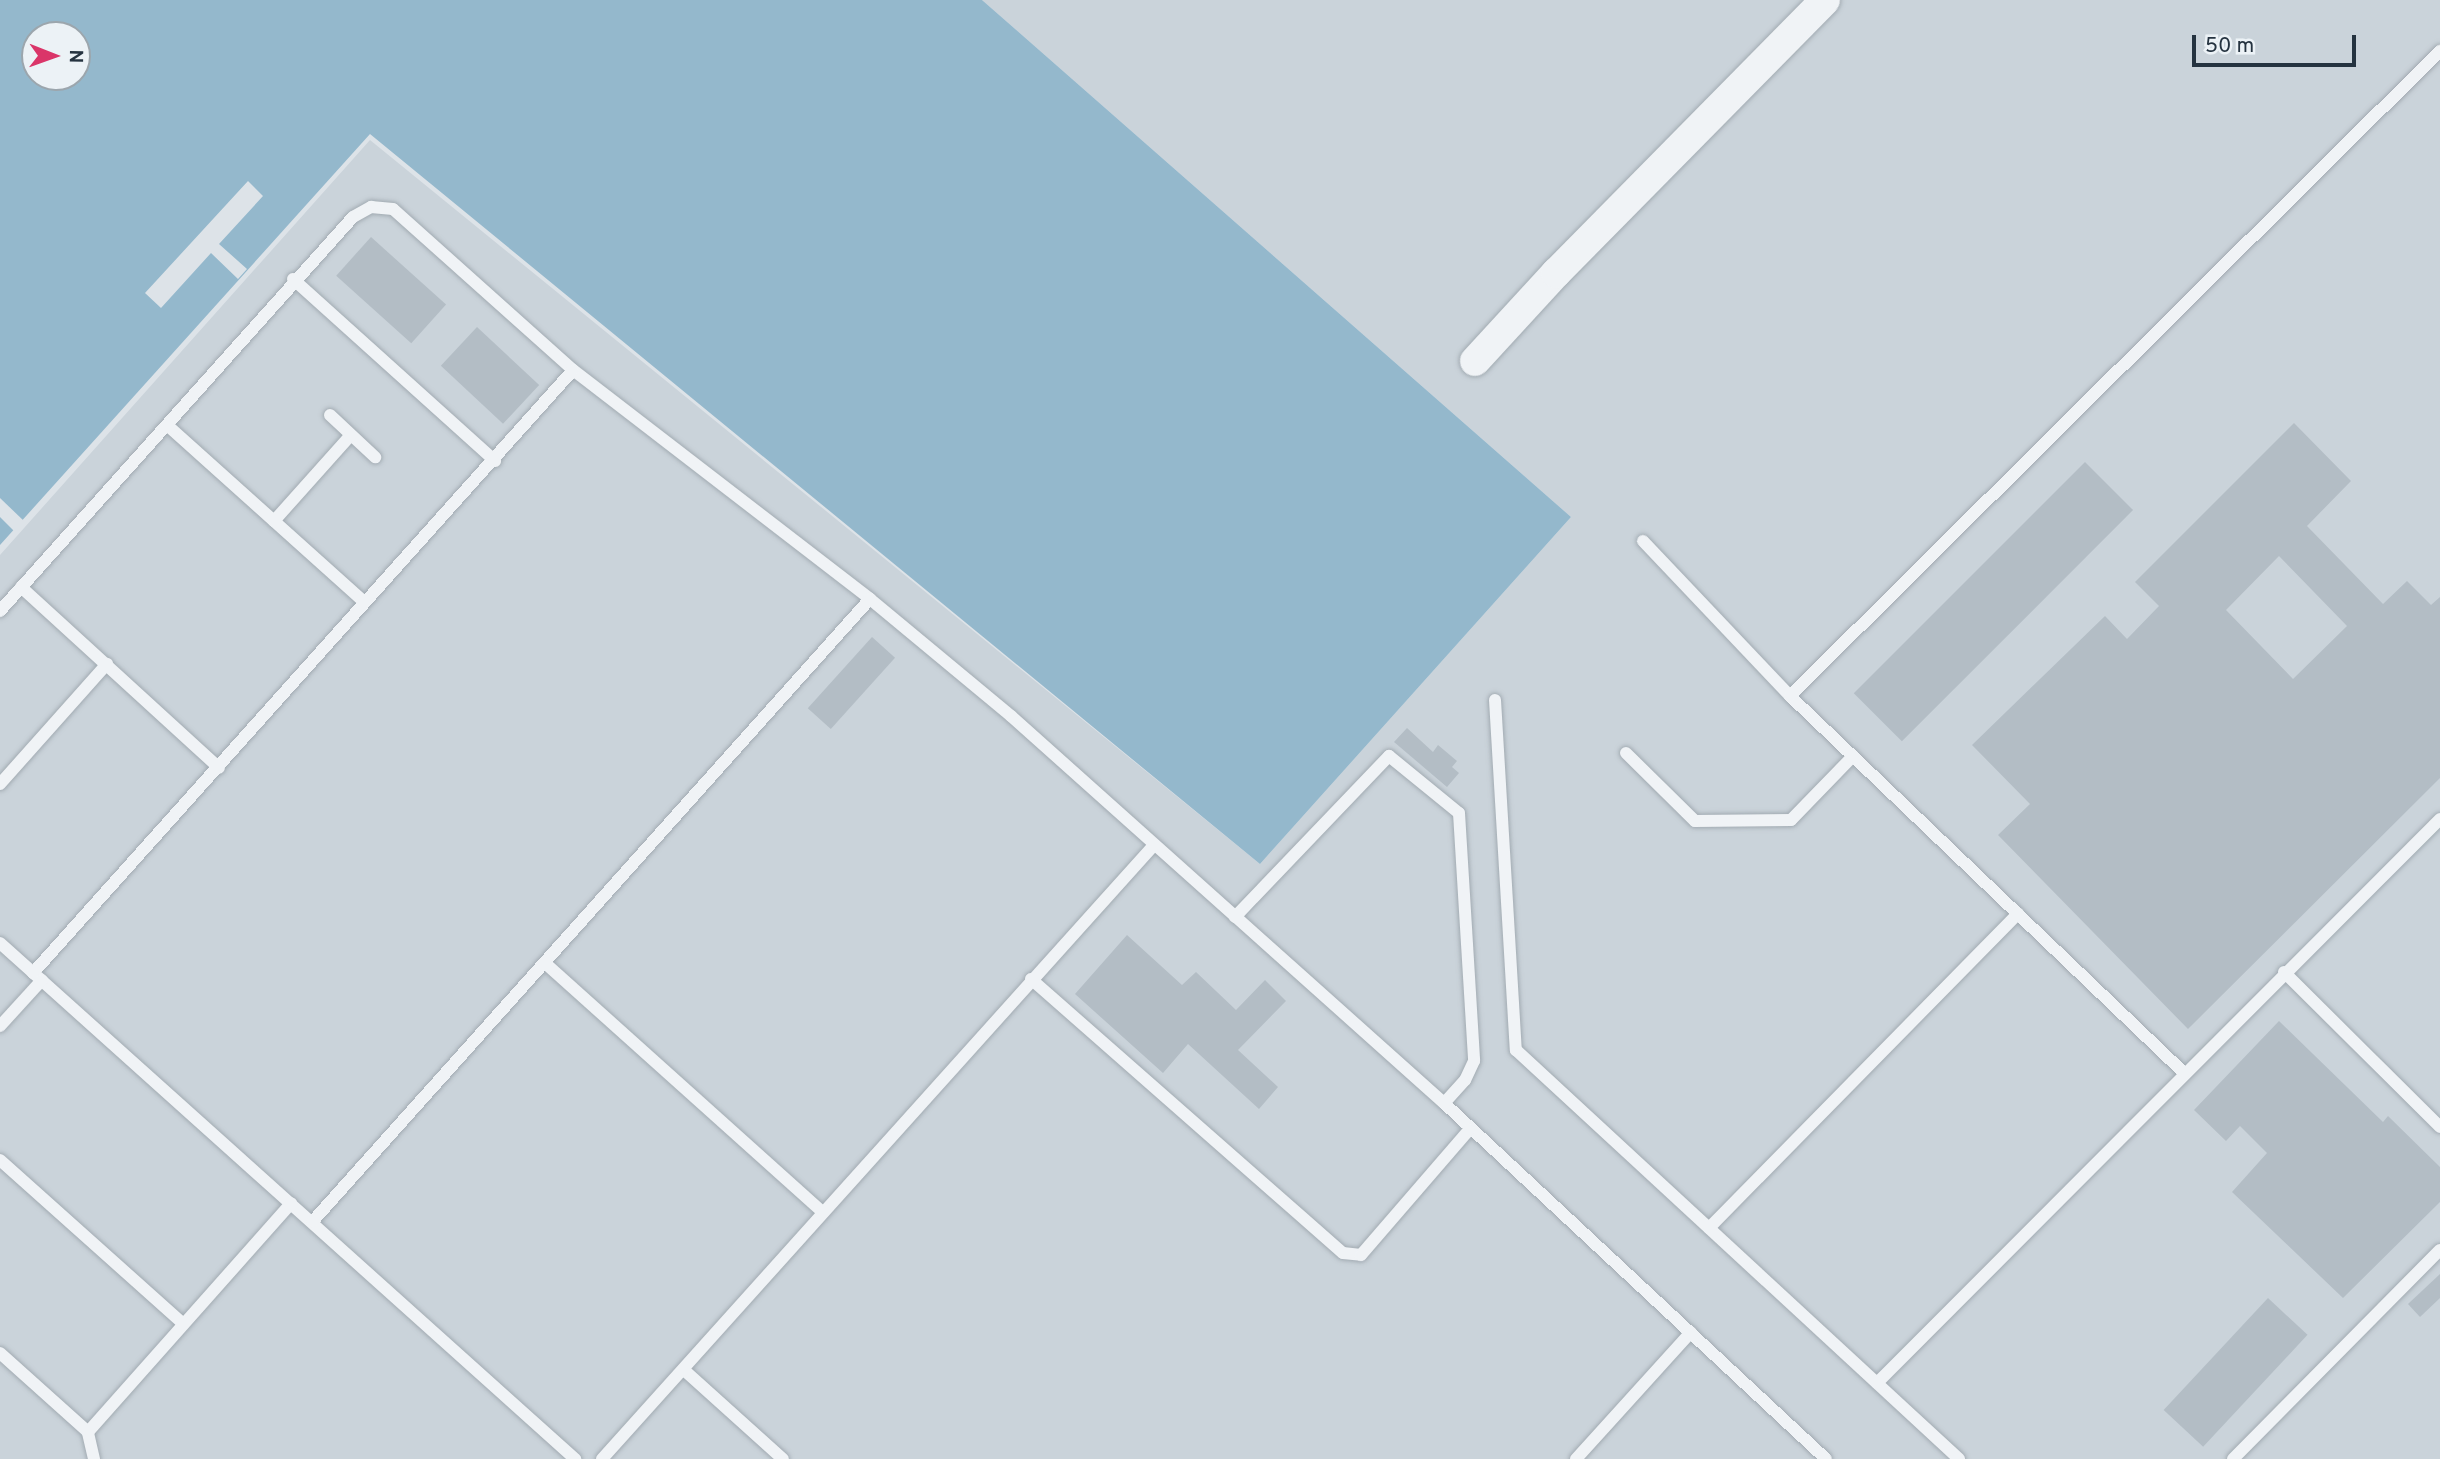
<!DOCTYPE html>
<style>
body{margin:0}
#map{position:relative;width:2440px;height:1459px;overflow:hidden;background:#dde3e8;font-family:Overpass,sans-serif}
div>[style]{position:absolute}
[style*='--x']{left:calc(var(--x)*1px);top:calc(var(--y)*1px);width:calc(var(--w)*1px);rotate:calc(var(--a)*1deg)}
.built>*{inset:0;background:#cad3da}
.water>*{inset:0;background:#94b8cc}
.pier>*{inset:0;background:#dde3e8}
.building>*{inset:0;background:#b3bdc5;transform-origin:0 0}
.roads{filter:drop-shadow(0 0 2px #a2abb2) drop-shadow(0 0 2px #a2abb2)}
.service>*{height:12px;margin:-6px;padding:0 6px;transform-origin:6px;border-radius:6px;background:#f0f3f6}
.tertiary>*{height:30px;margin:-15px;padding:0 15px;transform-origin:15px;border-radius:15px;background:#f0f3f6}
span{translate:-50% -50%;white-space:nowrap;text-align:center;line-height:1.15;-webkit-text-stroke:5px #ecf2f6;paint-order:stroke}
.north{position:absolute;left:21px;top:21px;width:70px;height:70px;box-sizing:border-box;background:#ecf2f6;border:2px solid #9ca6ad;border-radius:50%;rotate:91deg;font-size:19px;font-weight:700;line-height:28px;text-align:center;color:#253340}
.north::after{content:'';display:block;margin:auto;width:24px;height:32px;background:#da3569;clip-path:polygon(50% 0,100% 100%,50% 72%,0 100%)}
.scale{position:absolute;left:2192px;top:35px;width:164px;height:32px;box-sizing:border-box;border:4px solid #253340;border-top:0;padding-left:9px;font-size:21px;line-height:24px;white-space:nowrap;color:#253340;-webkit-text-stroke:5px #ecf2f6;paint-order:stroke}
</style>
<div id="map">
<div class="built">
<i style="clip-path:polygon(982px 0,2440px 0,2440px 1459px,0 1459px,0 555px,370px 140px,1260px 864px,1571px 517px)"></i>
</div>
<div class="water">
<i style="clip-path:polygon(evenodd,0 0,982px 0,1571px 517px,1260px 864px,370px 134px,0 545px,0 0,35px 35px,77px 35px,77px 77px,35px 77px,35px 35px)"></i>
</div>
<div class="pier">
<i style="clip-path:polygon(248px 181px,263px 196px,219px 244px,247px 269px,238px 279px,211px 253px,161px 308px,145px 293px)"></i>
<i style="clip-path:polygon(0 498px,25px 522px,15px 532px,0 517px)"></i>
</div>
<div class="building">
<i style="left:371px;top:237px;width:101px;height:52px;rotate:42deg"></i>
<i style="left:477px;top:327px;width:85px;height:53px;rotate:43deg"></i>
<i style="clip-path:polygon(evenodd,2294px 423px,2351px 481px,2307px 526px,2383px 604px,2407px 581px,2431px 605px,2440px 597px,2440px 778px,2188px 1029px,1998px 835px,2030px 804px,1972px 745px,2105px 616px,2127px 639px,2159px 606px,2135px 582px,2294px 423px,2279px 556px,2347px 626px,2293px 679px,2226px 610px,2279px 556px)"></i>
<i style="left:2085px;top:462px;width:68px;height:327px;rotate:45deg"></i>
<i style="left:872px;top:637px;width:31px;height:96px;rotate:42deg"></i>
<i style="clip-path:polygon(1407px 728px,1433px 752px,1438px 745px,1457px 761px,1452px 767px,1459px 773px,1447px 787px,1394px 742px)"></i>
<i style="clip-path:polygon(1127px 935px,1182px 985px,1196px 972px,1236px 1010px,1265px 980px,1286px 1001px,1238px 1050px,1278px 1087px,1259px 1109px,1188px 1044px,1163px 1073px,1075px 994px)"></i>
<i style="clip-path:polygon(2279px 1021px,2383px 1122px,2388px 1116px,2440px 1167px,2440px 1202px,2343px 1298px,2232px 1192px,2267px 1153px,2240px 1126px,2226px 1141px,2194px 1110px)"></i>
<i style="clip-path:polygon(2440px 1274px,2440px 1298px,2420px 1317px,2408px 1304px)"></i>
<i style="left:2268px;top:1298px;width:54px;height:153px;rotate:43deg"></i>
</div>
<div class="roads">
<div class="service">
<i style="--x:293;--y:279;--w:272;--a:42"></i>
<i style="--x:330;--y:415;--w:62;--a:43"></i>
<i style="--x:167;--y:425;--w:265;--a:41.9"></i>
<i style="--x:274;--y:521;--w:115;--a:-48.2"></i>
<i style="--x:1643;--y:541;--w:214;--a:46.5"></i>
<i style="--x:1790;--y:696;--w:544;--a:43.73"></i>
<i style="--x:21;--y:587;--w:268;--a:42.4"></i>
<i style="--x:0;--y:611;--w:529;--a:-48.14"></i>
<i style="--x:353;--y:217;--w:21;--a:-29"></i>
<i style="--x:371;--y:207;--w:22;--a:5"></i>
<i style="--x:393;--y:209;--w:241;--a:41.8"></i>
<i style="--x:573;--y:370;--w:375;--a:37.6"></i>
<i style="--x:870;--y:599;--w:183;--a:39.7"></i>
<i style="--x:1011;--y:716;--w:581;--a:41.79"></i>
<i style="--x:1444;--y:1103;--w:522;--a:42.98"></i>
<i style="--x:1790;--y:696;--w:916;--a:-44.78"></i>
<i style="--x:1495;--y:700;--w:351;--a:86.6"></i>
<i style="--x:1516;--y:1050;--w:603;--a:42.71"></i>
<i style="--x:1626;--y:753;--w:97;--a:44.6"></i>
<i style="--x:1695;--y:821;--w:96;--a:-0.6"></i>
<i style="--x:1791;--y:820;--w:89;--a:-45.9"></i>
<i style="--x:0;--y:784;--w:161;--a:-48.3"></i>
<i style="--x:1235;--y:917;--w:223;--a:-46.3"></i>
<i style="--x:1389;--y:756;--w:90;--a:39.2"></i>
<i style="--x:1459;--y:813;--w:248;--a:86.5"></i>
<i style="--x:1474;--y:1061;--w:21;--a:115"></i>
<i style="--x:1465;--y:1080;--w:31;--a:132"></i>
<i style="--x:0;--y:943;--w:773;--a:41.9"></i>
<i style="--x:545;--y:963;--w:373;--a:41.9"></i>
<i style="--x:2284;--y:972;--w:220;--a:44.8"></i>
<i style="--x:33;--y:973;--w:809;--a:-48.15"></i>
<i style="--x:1031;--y:979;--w:415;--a:41.3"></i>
<i style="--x:1343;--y:1253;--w:18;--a:6"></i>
<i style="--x:1361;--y:1255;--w:165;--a:-49.2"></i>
<i style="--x:0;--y:1026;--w:62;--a:-47.6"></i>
<i style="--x:0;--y:1160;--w:244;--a:41.8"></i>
<i style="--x:313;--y:1221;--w:835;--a:-48.16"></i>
<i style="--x:1709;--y:1228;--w:441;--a:-45.5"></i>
<i style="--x:0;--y:1353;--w:118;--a:41.9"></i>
<i style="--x:684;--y:1370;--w:133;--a:42"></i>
<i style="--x:1877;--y:1383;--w:797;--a:-45.05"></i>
<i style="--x:94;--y:1459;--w:28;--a:-103"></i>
<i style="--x:88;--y:1432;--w:306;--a:-48.4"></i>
<i style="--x:602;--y:1459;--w:826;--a:-48.04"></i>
<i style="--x:1576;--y:1459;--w:171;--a:-47.8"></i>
<i style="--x:2233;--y:1459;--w:294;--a:-45.3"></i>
</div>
<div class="tertiary">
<i style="--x:1475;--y:361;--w:120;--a:-47.4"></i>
<i style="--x:1556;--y:273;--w:383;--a:-45.4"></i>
</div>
</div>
<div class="north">N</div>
<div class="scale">50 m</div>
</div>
